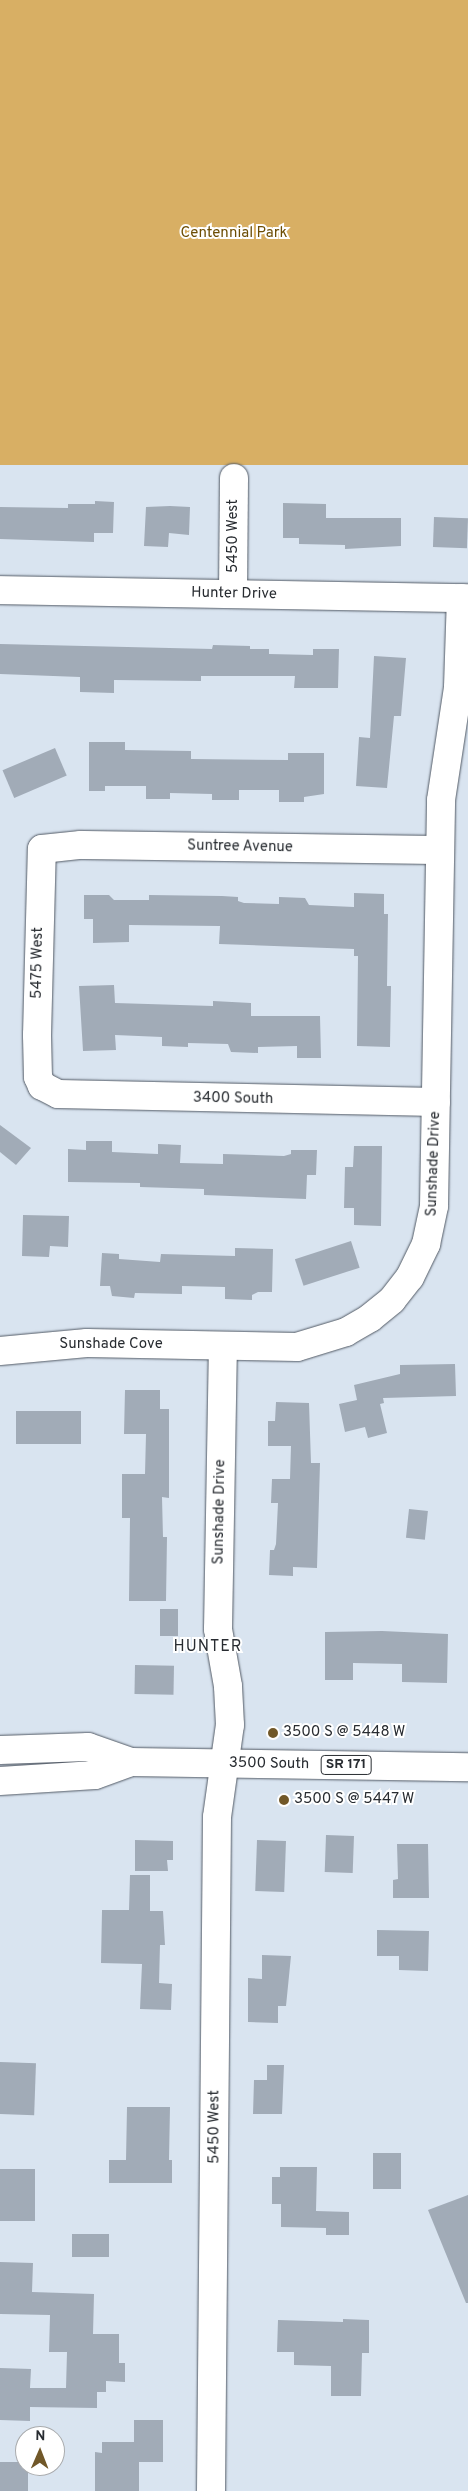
<!DOCTYPE html>
<style>
body{margin:0}
#map{position:relative;width:468px;height:2491px;overflow:hidden;background:#d9e4f0;font-family:Overpass,sans-serif}
div>[style]{position:absolute}
[style*='--x']{left:calc(var(--x)*1px);top:calc(var(--y)*1px);width:calc(var(--w)*1px);rotate:calc(var(--a)*1deg)}
.green>*{inset:0;background:#d8af64;transform-origin:0 0}
.building>*{inset:0;background:#a1abb7;transform-origin:0 0}
.roads{filter:drop-shadow(0 0 1px #525a65) drop-shadow(0 0 1px #525a65)}
.minor>*{height:28px;margin:-14px;padding:0 14px;transform-origin:14px;border-radius:14px;background:#fff}
.major>*{height:28px;margin:-14px;padding:0 14px;transform-origin:14px;border-radius:14px;background:#fff}
.dots>*{width:14px;height:14px;translate:-50% -50%;box-sizing:border-box;border:2px solid #fff;border-radius:50%}
span{translate:-50% -50%;white-space:nowrap;text-align:center;line-height:1.15;-webkit-text-stroke:4px #fff;paint-order:stroke}
.shield-label span{padding:1px 4px;background:#fff;border:1px solid;border-radius:4px;-webkit-text-stroke-width:0}
.shield-label{font-size:14px;color:#282c31;font-weight:700}
.park-label{font-size:15px;color:#6c4d04}
.street-label{font-size:15px;color:#282c31}
.poi-label{font-size:15px;color:#282c31}
.left{translate:0 -50%;text-align:left}
.neighbourhood-label{font-size:16px;color:#282c31;letter-spacing:1px}
.north{position:absolute;left:15px;top:2426px;width:50px;height:50px;box-sizing:border-box;background:#fff;border:1px solid #a9abad;border-radius:50%;rotate:1deg;font-size:14px;font-weight:700;line-height:20px;text-align:center;color:#282c31}
.north::after{content:'';display:block;margin:auto;width:18px;height:22px;background:#715829;clip-path:polygon(50% 0,100% 100%,50% 72%,0 100%)}
</style>
<div id="map">
<div class="green">
<i style="left:0;top:0;width:468px;height:465px"></i>
</div>
<div class="building">
<i style="clip-path:polygon(95px 501px,114px 502px,113px 533px,94px 533px,94px 542px,0 539px,0 507px,68px 508px,68px 504px,95px 504px)"></i>
<i style="clip-path:polygon(283px 503px,326px 504px,326px 518px,401px 518px,401px 546px,345px 549px,345px 545px,299px 544px,299px 538px,283px 538px)"></i>
<i style="clip-path:polygon(170px 506px,190px 507px,189px 535px,169px 533px,168px 547px,144px 546px,146px 507px)"></i>
<i style="left:434px;top:517px;width:34px;height:30px;rotate:2deg"></i>
<i style="clip-path:polygon(0 644px,212px 649px,213px 645px,250px 646px,250px 649px,269px 649px,269px 654px,313px 655px,313px 649px,339px 649px,338px 688px,294px 688px,295px 676px,201px 676px,201px 681px,114px 680px,114px 693px,80px 692px,80px 677px,0 674px)"></i>
<i style="clip-path:polygon(374px 656px,406px 658px,401px 716px,394px 716px,387px 788px,356px 786px,359px 737px,370px 738px)"></i>
<i style="clip-path:polygon(89px 742px,125px 742px,125px 750px,191px 751px,191px 759px,288px 760px,288px 753px,324px 753px,324px 794px,304px 797px,304px 802px,279px 802px,279px 790px,239px 790px,239px 800px,212px 800px,212px 794px,170px 793px,170px 799px,146px 799px,146px 786px,105px 786px,105px 791px,89px 791px)"></i>
<i style="left:55px;top:748px;width:30px;height:57px;rotate:67deg"></i>
<i style="clip-path:polygon(354px 893px,384px 894px,384px 914px,388px 914px,387px 986px,391px 986px,390px 1047px,357px 1046px,358px 956px,354px 956px,354px 949px,219px 944px,220px 926px,129px 925px,129px 942px,93px 943px,93px 919px,84px 919px,84px 895px,109px 895px,114px 900px,149px 900px,149px 895px,222px 896px,238px 897px,238px 901px,244px 903px,279px 904px,279px 897px,305px 898px,309px 905px,354px 907px)"></i>
<i style="clip-path:polygon(114px 985px,115px 1003px,213px 1006px,213px 1001px,251px 1003px,251px 1016px,320px 1016px,321px 1058px,297px 1058px,297px 1046px,258px 1047px,258px 1053px,231px 1052px,228px 1044px,188px 1043px,188px 1047px,162px 1046px,162px 1037px,115px 1035px,116px 1050px,83px 1051px,79px 986px)"></i>
<i style="clip-path:polygon(0 1125px,31px 1148px,16px 1165px,0 1152px)"></i>
<i style="clip-path:polygon(86px 1141px,112px 1141px,112px 1152px,158px 1154px,158px 1144px,181px 1145px,180px 1163px,223px 1164px,223px 1154px,284px 1156px,291px 1154px,291px 1150px,317px 1150px,316px 1175px,307px 1175px,306px 1199px,204px 1195px,204px 1189px,140px 1187px,140px 1183px,68px 1182px,68px 1149px,86px 1150px)"></i>
<i style="clip-path:polygon(354px 1146px,382px 1146px,381px 1226px,354px 1225px,354px 1208px,344px 1208px,345px 1167px,353px 1167px)"></i>
<i style="clip-path:polygon(23px 1215px,69px 1216px,68px 1247px,50px 1246px,49px 1257px,22px 1256px)"></i>
<i style="left:351px;top:1241px;width:28px;height:59px;rotate:72deg"></i>
<i style="clip-path:polygon(235px 1248px,273px 1249px,272px 1292px,258px 1292px,252px 1295px,252px 1300px,225px 1299px,225px 1287px,182px 1286px,182px 1294px,135px 1293px,134px 1298px,112px 1296px,110px 1286px,100px 1286px,102px 1253px,119px 1254px,119px 1259px,160px 1262px,161px 1254px,235px 1256px)"></i>
<i style="clip-path:polygon(455px 1364px,456px 1396px,383px 1398px,384px 1403px,380px 1404px,387px 1433px,368px 1438px,365px 1427px,345px 1432px,339px 1404px,357px 1400px,354px 1385px,400px 1374px,400px 1365px)"></i>
<i style="clip-path:polygon(125px 1390px,160px 1390px,160px 1409px,169px 1409px,169px 1498px,162px 1497px,163px 1537px,167px 1537px,166px 1601px,129px 1601px,130px 1518px,122px 1518px,122px 1474px,145px 1474px,146px 1434px,124px 1434px)"></i>
<i style="clip-path:polygon(276px 1402px,309px 1403px,311px 1463px,320px 1463px,317px 1568px,293px 1567px,293px 1576px,269px 1575px,270px 1550px,274px 1550px,276px 1544px,278px 1503px,271px 1503px,272px 1479px,290px 1479px,291px 1446px,268px 1446px,268px 1421px,275px 1421px)"></i>
<i style="left:81px;top:1411px;width:33px;height:65px;rotate:90deg"></i>
<i style="left:409px;top:1509px;width:19px;height:29px;rotate:6deg"></i>
<i style="left:160px;top:1609px;width:18px;height:27px"></i>
<i style="clip-path:polygon(382px 1631px,448px 1634px,447px 1683px,402px 1682px,402px 1664px,353px 1663px,353px 1680px,325px 1680px,325px 1632px)"></i>
<i style="left:135px;top:1665px;width:39px;height:29px;rotate:1deg"></i>
<i style="left:326px;top:1835px;width:28px;height:37px;rotate:2deg"></i>
<i style="clip-path:polygon(135px 1840px,173px 1841px,173px 1860px,167px 1860px,168px 1871px,135px 1871px)"></i>
<i style="left:257px;top:1840px;width:29px;height:51px;rotate:2deg"></i>
<i style="clip-path:polygon(397px 1844px,428px 1844px,429px 1898px,393px 1898px,393px 1880px,398px 1879px)"></i>
<i style="clip-path:polygon(130px 1875px,150px 1875px,150px 1911px,163px 1911px,165px 1945px,160px 1945px,159px 1983px,172px 1984px,171px 2010px,140px 2009px,142px 1964px,101px 1963px,102px 1910px,129px 1910px)"></i>
<i style="clip-path:polygon(377px 1930px,429px 1931px,428px 1971px,399px 1970px,399px 1956px,377px 1956px)"></i>
<i style="clip-path:polygon(262px 1955px,291px 1956px,286px 2006px,278px 2006px,278px 2023px,248px 2022px,248px 1978px,262px 1979px)"></i>
<i style="left:0;top:2062px;width:36px;height:52px;rotate:2deg"></i>
<i style="clip-path:polygon(267px 2065px,284px 2065px,282px 2114px,253px 2114px,254px 2080px,267px 2080px)"></i>
<i style="clip-path:polygon(127px 2107px,170px 2107px,169px 2160px,172px 2160px,172px 2183px,109px 2183px,109px 2160px,126px 2160px)"></i>
<i style="left:373px;top:2153px;width:28px;height:36px"></i>
<i style="clip-path:polygon(280px 2167px,317px 2167px,316px 2211px,349px 2212px,349px 2235px,326px 2235px,326px 2228px,281px 2227px,281px 2204px,272px 2204px,272px 2177px,280px 2177px)"></i>
<i style="left:0;top:2169px;width:35px;height:52px"></i>
<i style="clip-path:polygon(468px 2195px,468px 2303px,466px 2303px,428px 2210px)"></i>
<i style="left:109px;top:2234px;width:23px;height:37px;rotate:90deg"></i>
<i style="clip-path:polygon(0 2262px,33px 2263px,32px 2292px,94px 2294px,93px 2334px,119px 2334px,119px 2363px,125px 2363px,125px 2382px,106px 2381px,106px 2392px,97px 2392px,97px 2408px,30px 2407px,30px 2421px,0 2420px,0 2368px,31px 2369px,30px 2388px,66px 2388px,67px 2352px,49px 2352px,50px 2315px,0 2314px)"></i>
<i style="clip-path:polygon(343px 2319px,369px 2320px,369px 2353px,362px 2353px,361px 2396px,331px 2396px,331px 2366px,294px 2365px,294px 2352px,277px 2352px,278px 2320px,343px 2322px)"></i>
<i style="clip-path:polygon(134px 2420px,163px 2420px,163px 2462px,139px 2462px,139px 2491px,95px 2491px,95px 2452px,102px 2453px,102px 2442px,134px 2442px)"></i>
<i style="clip-path:polygon(0 2462px,25px 2462px,28px 2466px,28px 2491px,0 2491px)"></i>
</div>
<div class="roads">
<div class="minor">
<i style="--x:0;--y:590;--w:468;--a:1"></i>
<i style="--x:233;--y:594;--w:116;--a:-89.5"></i>
<i style="--x:436;--y:1102;--w:378;--a:-178.8"></i>
<i style="--x:58;--y:1094;--w:18;--a:-153"></i>
<i style="--x:42;--y:1086;--w:10;--a:-114"></i>
<i style="--x:38;--y:1077;--w:42;--a:-91.4"></i>
<i style="--x:37;--y:1035;--w:186;--a:-88.5"></i>
<i style="--x:42;--y:849;--w:39;--a:-6"></i>
<i style="--x:81;--y:845;--w:358;--a:0.8"></i>
<i style="--x:0;--y:1351;--w:87;--a:-5.3"></i>
<i style="--x:87;--y:1343;--w:210;--a:1.1"></i>
<i style="--x:297;--y:1347;--w:51;--a:-17"></i>
<i style="--x:346;--y:1332;--w:28;--a:-30"></i>
<i style="--x:370;--y:1318;--w:28;--a:-39"></i>
<i style="--x:392;--y:1300;--w:29;--a:-52"></i>
<i style="--x:410;--y:1277;--w:37;--a:-64"></i>
<i style="--x:426;--y:1244;--w:39;--a:-78"></i>
<i style="--x:434;--y:1206;--w:406;--a:-89"></i>
<i style="--x:441;--y:800;--w:114;--a:-81.4"></i>
<i style="--x:458;--y:687;--w:89;--a:-88.1"></i>
<i style="--x:211;--y:2491;--w:674;--a:-89.49"></i>
<i style="--x:217;--y:1817;--w:93;--a:-82"></i>
<i style="--x:230;--y:1725;--w:39;--a:-93"></i>
<i style="--x:228;--y:1686;--w:58;--a:-100"></i>
<i style="--x:218;--y:1629;--w:283;--a:-89"></i>
</div>
<div class="major">
<i style="--x:0;--y:1750;--w:88;--a:-2"></i>
<i style="--x:88;--y:1747;--w:46;--a:19.2"></i>
<i style="--x:131;--y:1762;--w:337;--a:0.9"></i>
<i style="--x:0;--y:1781;--w:95;--a:-3.6"></i>
<i style="--x:95;--y:1775;--w:38;--a:-20"></i>
</div>
</div>
<div class="dots">
<i style="left:273px;top:1733px;background:#715829"></i>
<i style="left:284px;top:1800px;background:#715829"></i>
</div>
<div class="shield-label">
<span style="left:346px;top:1765px">SR 171</span>
</div>
<div class="park-label">
<span style="left:234px;top:234px">Centennial Park</span>
</div>
<div class="street-label">
<span style="left:234px;top:536px;rotate:-90deg">5450 West</span>
<span style="left:234px;top:594px;rotate:1deg">Hunter Drive</span>
<span style="left:240px;top:847px;rotate:1deg">Suntree Avenue</span>
<span style="left:38px;top:963px;rotate:-89deg">5475 West</span>
<span style="left:233px;top:1099px;rotate:1deg">3400 South</span>
<span style="left:434px;top:1164px;rotate:-88deg">Sunshade Drive</span>
<span style="left:111px;top:1345px">Sunshade Cove</span>
<span style="left:220px;top:1512px;rotate:-89deg">Sunshade Drive</span>
<span style="left:269px;top:1764px;rotate:1deg">3500 South</span>
<span style="left:215px;top:2127px;rotate:-90deg">5450 West</span>
</div>
<div class="poi-label">
<span class="left" style="left:283px;top:1733px">3500 S @ 5448 W</span>
<span class="left" style="left:294px;top:1800px">3500 S @ 5447 W</span>
</div>
<div class="neighbourhood-label">
<span style="left:208px;top:1647px">HUNTER</span>
</div>
<div class="north">N</div>
</div>
